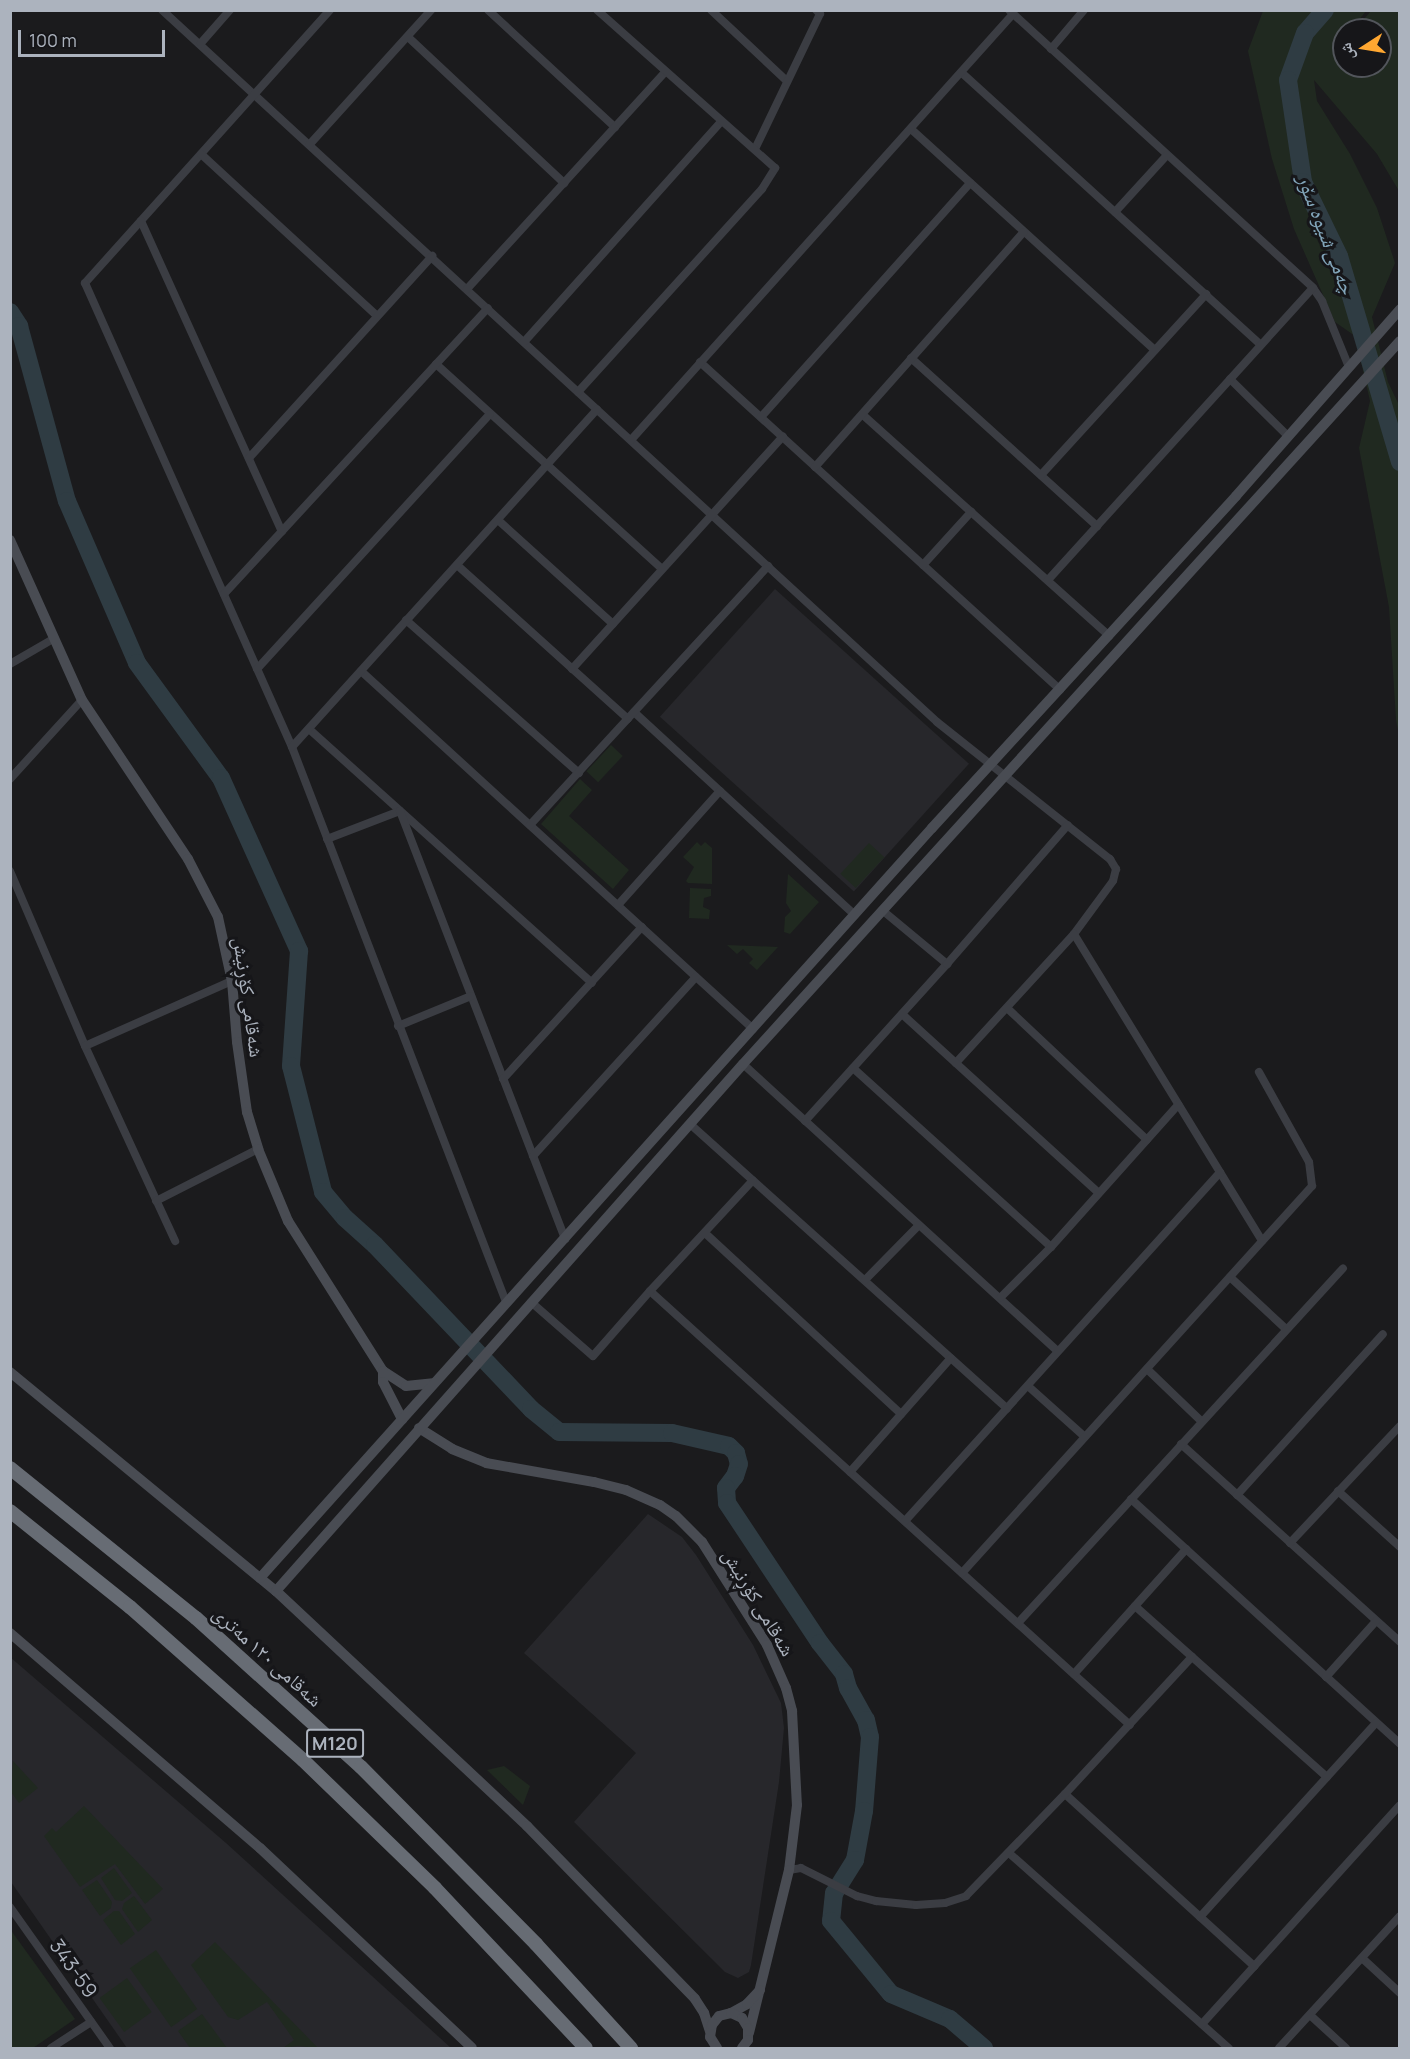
<!DOCTYPE html>
<meta charset="utf-8">
<style>
body{margin:0}
#map{position:relative;width:1410px;height:2059px;overflow:hidden;background:#1b1b1d;font-family:Manrope,"Noto Naskh Arabic",sans-serif}
div>[style]{position:absolute}
[style*='--x']{left:calc(var(--x)*1px);top:calc(var(--y)*1px);width:calc(var(--w)*1px);rotate:calc(var(--a)*1deg)}
.built>*{inset:0;background:#27272b;transform-origin:0 0}
.green>*{inset:0;background:#202920;transform-origin:0 0}
.river>*{height:18px;margin:-9px;padding:0 9px;transform-origin:9px;border-radius:9px;background:#2f3c43}
.street>*{height:8px;margin:-4px;padding:0 4px;transform-origin:4px;border-radius:4px;background:#3b3d43}
.secondary>*{height:10px;margin:-5px;padding:0 5px;transform-origin:5px;border-radius:5px;background:#494c53}
.highway>*{height:14px;margin:-7px;padding:0 7px;transform-origin:7px;border-radius:7px;background:#676c74}
span{translate:-50% -50%;white-space:nowrap;text-align:center;line-height:1.15;-webkit-text-stroke:6px #161619;paint-order:stroke}
.shield-label span{padding:2px 4px;background:#161619;border:2px solid;border-radius:4px;-webkit-text-stroke-width:0}
.shield-label{font-size:18px;color:#acb3be;font-weight:700}
.street-label{font-size:20px;color:#acb3be}
.water-label{font-size:21px;color:#82a5ba;font-style:italic}
.frame{position:absolute;inset:0;border:12px solid #acb3be;pointer-events:none}
.north{position:absolute;left:1332px;top:18px;width:60px;height:60px;box-sizing:border-box;background:#161619;border:2px solid #52555b;border-radius:50%;rotate:258deg;font-size:16px;font-weight:700;line-height:24px;text-align:center;color:#acb3be}
.north::after{content:'';display:block;margin:auto;width:21px;height:27px;background:#ffa731;clip-path:polygon(50% 0,100% 100%,50% 72%,0 100%)}
.scale{position:absolute;left:18px;top:30px;width:147px;height:27px;box-sizing:border-box;border:3px solid #acb3be;border-top:0;padding-left:8px;font-size:18px;line-height:21px;white-space:nowrap;color:#acb3be;-webkit-text-stroke:4px #161619;paint-order:stroke}
</style>
<div id="map">
<div class="built">
<i style="left:775px;top:589px;width:261px;height:172px;rotate:42deg"></i>
<i style="clip-path:polygon(648px 1514px,682px 1537px,696px 1555px,753px 1645px,781px 1703px,784px 1728px,779px 1782px,751px 1965px,749px 1972px,738px 1978px,725px 1972px,574px 1822px,636px 1753px,524px 1653px)"></i>
<i style="clip-path:polygon(10px 1657px,226px 1843px,451px 2048px,127px 2048px,11px 1882px)"></i>
</div>
<div class="green">
<i style="clip-path:polygon(1263px 11px,1366px 11px,1351px 30px,1344px 30px,1344px 39px,1336px 49px,1344px 42px,1344px 66px,1380px 66px,1380px 30px,1354px 30px,1371px 11px,1399px 11px,1399px 191px,1377px 154px,1314px 80px,1317px 101px,1350px 154px,1377px 208px,1395px 263px,1372px 317px,1388px 382px,1399px 405px,1399px 735px,1396px 720px,1389px 607px,1359px 448px,1370px 401px,1355px 336px,1335px 322px,1294px 229px,1272px 159px,1248px 51px)"></i>
<i style="left:611px;top:745px;width:16px;height:36px;rotate:43deg"></i>
<i style="clip-path:polygon(580px 779px,592px 790px,569px 816px,629px 870px,613px 889px,541px 824px)"></i>
<i style="clip-path:polygon(697px 842px,701px 846px,705px 842px,712px 848px,712px 884px,688px 883px,686px 881px,694px 867px,683px 857px)"></i>
<i style="left:869px;top:843px;width:21px;height:42px;rotate:43deg"></i>
<i style="clip-path:polygon(788px 874px,819px 902px,790px 934px,784px 932px,785px 917px,791px 911px,786px 903px)"></i>
<i style="clip-path:polygon(690px 888px,711px 889px,711px 896px,704px 898px,703px 907px,710px 910px,709px 919px,689px 918px)"></i>
<i style="clip-path:polygon(727px 945px,778px 947px,757px 970px,749px 963px,753px 959px,743px 949px,737px 954px)"></i>
<i style="clip-path:polygon(13px 1761px,38px 1788px,19px 1803px,11px 1792px)"></i>
<i style="clip-path:polygon(504px 1766px,530px 1786px,523px 1805px,487px 1770px)"></i>
<i style="clip-path:polygon(84px 1806px,163px 1889px,145px 1904px,115px 1864px,80px 1887px,44px 1836px,52px 1828px,56px 1832px)"></i>
<i style="clip-path:polygon(114px 1868px,132px 1893px,122px 1901px,115px 1900px,101px 1878px)"></i>
<i style="clip-path:polygon(97px 1880px,112px 1902px,111px 1908px,100px 1916px,82px 1890px)"></i>
<i style="clip-path:polygon(134px 1896px,152px 1920px,138px 1932px,122px 1909px,124px 1903px)"></i>
<i style="clip-path:polygon(114px 1911px,119px 1911px,135px 1934px,121px 1945px,103px 1920px)"></i>
<i style="clip-path:polygon(10px 1929px,75px 2019px,33px 2048px,11px 2048px)"></i>
<i style="clip-path:polygon(215px 1942px,318px 2048px,298px 2046px,283px 2048px,294px 2040px,267px 2002px,238px 2020px,228px 2017px,191px 1965px)"></i>
<i style="left:156px;top:1950px;width:72px;height:32px;rotate:55deg"></i>
<i style="left:127px;top:1978px;width:42px;height:34px;rotate:54deg"></i>
<i style="clip-path:polygon(202px 2014px,227px 2048px,190px 2048px,178px 2031px)"></i>
</div>
<div class="river">
<i style="--x:1325;--y:10;--w:30;--a:131"></i>
<i style="--x:1305;--y:33;--w:50;--a:109.9"></i>
<i style="--x:1288;--y:80;--w:103;--a:81.6"></i>
<i style="--x:1303;--y:182;--w:82;--a:64.1"></i>
<i style="--x:1339;--y:256;--w:215;--a:73.5"></i>
<i style="--x:10;--y:312;--w:17;--a:57"></i>
<i style="--x:19;--y:326;--w:181;--a:74.7"></i>
<i style="--x:67;--y:501;--w:176;--a:66.6"></i>
<i style="--x:137;--y:663;--w:142;--a:53.9"></i>
<i style="--x:221;--y:778;--w:190;--a:65.7"></i>
<i style="--x:299;--y:951;--w:115;--a:94"></i>
<i style="--x:291;--y:1066;--w:130;--a:75.7"></i>
<i style="--x:323;--y:1192;--w:34;--a:50"></i>
<i style="--x:345;--y:1218;--w:40;--a:42"></i>
<i style="--x:375;--y:1245;--w:226;--a:46.4"></i>
<i style="--x:531;--y:1409;--w:36;--a:39"></i>
<i style="--x:559;--y:1432;--w:113;--a:0.5"></i>
<i style="--x:672;--y:1433;--w:58;--a:12.8"></i>
<i style="--x:729;--y:1446;--w:10;--a:45"></i>
<i style="--x:736;--y:1453;--w:11;--a:75"></i>
<i style="--x:739;--y:1464;--w:13;--a:108"></i>
<i style="--x:735;--y:1476;--w:15;--a:127"></i>
<i style="--x:726;--y:1488;--w:15;--a:86"></i>
<i style="--x:727;--y:1503;--w:168;--a:56.4"></i>
<i style="--x:820;--y:1643;--w:39;--a:52"></i>
<i style="--x:844;--y:1674;--w:15;--a:74"></i>
<i style="--x:848;--y:1688;--w:37;--a:61"></i>
<i style="--x:866;--y:1720;--w:17;--a:77"></i>
<i style="--x:870;--y:1737;--w:74;--a:94.6"></i>
<i style="--x:864;--y:1811;--w:50;--a:100.4"></i>
<i style="--x:855;--y:1860;--w:39;--a:122"></i>
<i style="--x:834;--y:1893;--w:28;--a:96"></i>
<i style="--x:831;--y:1921;--w:94;--a:50.6"></i>
<i style="--x:891;--y:1994;--w:64;--a:23"></i>
<i style="--x:950;--y:2019;--w:45;--a:40.5"></i>
</div>
<div class="street">
<i style="--x:162;--y:10;--w:1052;--a:42.57"></i>
<i style="--x:937;--y:722;--w:221;--a:38.4"></i>
<i style="--x:1110;--y:859;--w:12;--a:59"></i>
<i style="--x:1116;--y:869;--w:12;--a:104"></i>
<i style="--x:1113;--y:881;--w:66;--a:126.3"></i>
<i style="--x:1074;--y:934;--w:175;--a:132.5"></i>
<i style="--x:330;--y:10;--w:367;--a:131.9"></i>
<i style="--x:85;--y:283;--w:508;--a:65.96"></i>
<i style="--x:292;--y:747;--w:595;--a:68.91"></i>
<i style="--x:488;--y:10;--w:173;--a:42.7"></i>
<i style="--x:711;--y:10;--w:104;--a:43.1"></i>
<i style="--x:1009;--y:10;--w:412;--a:42.4"></i>
<i style="--x:1313;--y:288;--w:16;--a:55"></i>
<i style="--x:1322;--y:301;--w:71;--a:67.8"></i>
<i style="--x:408;--y:37;--w:214;--a:43.1"></i>
<i style="--x:201;--y:43;--w:44;--a:-48.7"></i>
<i style="--x:1051;--y:49;--w:51;--a:-49.8"></i>
<i style="--x:962;--y:73;--w:404;--a:42.3"></i>
<i style="--x:911;--y:129;--w:329;--a:42.2"></i>
<i style="--x:310;--y:144;--w:181;--a:-47.9"></i>
<i style="--x:755;--y:149;--w:150;--a:-64.3"></i>
<i style="--x:820;--y:14;--w:6;--a:-135"></i>
<i style="--x:201;--y:154;--w:239;--a:42.6"></i>
<i style="--x:1115;--y:212;--w:77;--a:-47.6"></i>
<i style="--x:141;--y:221;--w:341;--a:65.6"></i>
<i style="--x:467;--y:289;--w:294;--a:-47.6"></i>
<i style="--x:524;--y:342;--w:295;--a:-48.2"></i>
<i style="--x:911;--y:358;--w:251;--a:42.1"></i>
<i style="--x:700;--y:362;--w:487;--a:42.3"></i>
<i style="--x:436;--y:364;--w:305;--a:42.2"></i>
<i style="--x:1230;--y:379;--w:81;--a:44.5"></i>
<i style="--x:578;--y:392;--w:274;--a:-47.8"></i>
<i style="--x:762;--y:189;--w:25;--a:-58"></i>
<i style="--x:775;--y:168;--w:238;--a:-138.4"></i>
<i style="--x:863;--y:415;--w:331;--a:41.9"></i>
<i style="--x:761;--y:417;--w:314;--a:-48.2"></i>
<i style="--x:631;--y:440;--w:572;--a:-48.12"></i>
<i style="--x:249;--y:458;--w:273;--a:-47.8"></i>
<i style="--x:815;--y:467;--w:314;--a:-48.4"></i>
<i style="--x:1041;--y:475;--w:245;--a:-47.6"></i>
<i style="--x:498;--y:520;--w:155;--a:42.1"></i>
<i style="--x:457;--y:565;--w:230;--a:42"></i>
<i style="--x:923;--y:565;--w:72;--a:-47.8"></i>
<i style="--x:1048;--y:580;--w:394;--a:-47.8"></i>
<i style="--x:224;--y:594;--w:389;--a:-47.3"></i>
<i style="--x:406;--y:620;--w:231;--a:41.5"></i>
<i style="--x:10;--y:664;--w:50;--a:-30.2"></i>
<i style="--x:257;--y:669;--w:345;--a:-47.6"></i>
<i style="--x:572;--y:669;--w:314;--a:-47.8"></i>
<i style="--x:361;--y:671;--w:531;--a:42.4"></i>
<i style="--x:634;--y:712;--w:300;--a:42.6"></i>
<i style="--x:309;--y:729;--w:380;--a:41.9"></i>
<i style="--x:292;--y:747;--w:455;--a:-47.9"></i>
<i style="--x:10;--y:779;--w:107;--a:-47.7"></i>
<i style="--x:530;--y:825;--w:352;--a:-47.4"></i>
<i style="--x:327;--y:839;--w:78;--a:-21"></i>
<i style="--x:400;--y:811;--w:459;--a:68.9"></i>
<i style="--x:10;--y:871;--w:190;--a:66.8"></i>
<i style="--x:85;--y:1046;--w:215;--a:65.2"></i>
<i style="--x:618;--y:905;--w:153;--a:-48.2"></i>
<i style="--x:882;--y:910;--w:85;--a:39.7"></i>
<i style="--x:1074;--y:934;--w:360;--a:58.5"></i>
<i style="--x:1007;--y:1008;--w:192;--a:43.3"></i>
<i style="--x:902;--y:1014;--w:266;--a:42.3"></i>
<i style="--x:398;--y:1026;--w:79;--a:-22.3"></i>
<i style="--x:85;--y:1046;--w:161;--a:-23.9"></i>
<i style="--x:743;--y:1064;--w:425;--a:42.4"></i>
<i style="--x:853;--y:1068;--w:267;--a:42.1"></i>
<i style="--x:503;--y:1079;--w:206;--a:-47.6"></i>
<i style="--x:805;--y:1121;--w:212;--a:-47.9"></i>
<i style="--x:947;--y:964;--w:184;--a:-49"></i>
<i style="--x:690;--y:1124;--w:426;--a:41.9"></i>
<i style="--x:533;--y:1156;--w:242;--a:-47.7"></i>
<i style="--x:156;--y:1201;--w:114;--a:-27"></i>
<i style="--x:705;--y:1233;--w:267;--a:42.7"></i>
<i style="--x:1230;--y:1277;--w:76;--a:42.9"></i>
<i style="--x:865;--y:1280;--w:76;--a:-45.5"></i>
<i style="--x:650;--y:1291;--w:647;--a:42.12"></i>
<i style="--x:1001;--y:1297;--w:71;--a:-45"></i>
<i style="--x:1051;--y:1247;--w:191;--a:-48.2"></i>
<i style="--x:531;--y:1302;--w:82;--a:41.1"></i>
<i style="--x:593;--y:1356;--w:86;--a:-48.8"></i>
<i style="--x:650;--y:1291;--w:151;--a:-47.1"></i>
<i style="--x:1147;--y:1369;--w:76;--a:43.9"></i>
<i style="--x:1028;--y:1386;--w:76;--a:41.8"></i>
<i style="--x:1181;--y:1444;--w:295;--a:42.1"></i>
<i style="--x:850;--y:1472;--w:152;--a:-48.5"></i>
<i style="--x:1338;--y:1491;--w:84;--a:42.1"></i>
<i style="--x:1237;--y:1495;--w:217;--a:-47.8"></i>
<i style="--x:1131;--y:1499;--w:364;--a:42.3"></i>
<i style="--x:905;--y:1521;--w:470;--a:-47.9"></i>
<i style="--x:1290;--y:1543;--w:161;--a:-46.8"></i>
<i style="--x:962;--y:1573;--w:522;--a:-47.87"></i>
<i style="--x:1312;--y:1186;--w:24;--a:-97"></i>
<i style="--x:1309;--y:1162;--w:103;--a:-119.1"></i>
<i style="--x:1135;--y:1606;--w:257;--a:41.7"></i>
<i style="--x:1018;--y:1623;--w:481;--a:-47.5"></i>
<i style="--x:1074;--y:1674;--w:168;--a:-48.1"></i>
<i style="--x:1326;--y:1677;--w:75;--a:-48.2"></i>
<i style="--x:1065;--y:1794;--w:256;--a:42.3"></i>
<i style="--x:1009;--y:1853;--w:294;--a:41.6"></i>
<i style="--x:789;--y:1870;--w:12;--a:-9"></i>
<i style="--x:801;--y:1868;--w:63;--a:26.6"></i>
<i style="--x:857;--y:1896;--w:20;--a:15"></i>
<i style="--x:876;--y:1901;--w:40;--a:5.7"></i>
<i style="--x:916;--y:1905;--w:29;--a:-4"></i>
<i style="--x:945;--y:1903;--w:22;--a:-18"></i>
<i style="--x:966;--y:1896;--w:142;--a:-45.9"></i>
<i style="--x:1065;--y:1794;--w:187;--a:-47.2"></i>
<i style="--x:10;--y:1907;--w:173;--a:54.7"></i>
<i style="--x:1200;--y:1917;--w:262;--a:-47.8"></i>
<i style="--x:1362;--y:1958;--w:52;--a:42.6"></i>
<i style="--x:1310;--y:2015;--w:49;--a:42.5"></i>
<i style="--x:1202;--y:2024;--w:295;--a:-47.9"></i>
<i style="--x:51;--y:2048;--w:48;--a:-33"></i>
<i style="--x:1279;--y:2048;--w:179;--a:-47.5"></i>
</div>
<div class="secondary">
<i style="--x:10;--y:540;--w:175;--a:65.8"></i>
<i style="--x:82;--y:700;--w:191;--a:56.3"></i>
<i style="--x:188;--y:859;--w:65;--a:62.7"></i>
<i style="--x:218;--y:917;--w:66;--a:77.7"></i>
<i style="--x:232;--y:981;--w:61;--a:85.3"></i>
<i style="--x:237;--y:1042;--w:71;--a:81.9"></i>
<i style="--x:247;--y:1112;--w:39;--a:73"></i>
<i style="--x:258;--y:1149;--w:78;--a:67.4"></i>
<i style="--x:288;--y:1221;--w:178;--a:57.7"></i>
<i style="--x:383;--y:1371;--w:27;--a:33"></i>
<i style="--x:406;--y:1386;--w:27;--a:-6"></i>
<i style="--x:383;--y:1371;--w:11;--a:90"></i>
<i style="--x:383;--y:1382;--w:42;--a:62.8"></i>
<i style="--x:10;--y:1372;--w:345;--a:39.5"></i>
<i style="--x:276;--y:1591;--w:344;--a:43.1"></i>
<i style="--x:527;--y:1826;--w:241;--a:45.8"></i>
<i style="--x:695;--y:1999;--w:17;--a:57"></i>
<i style="--x:704;--y:2013;--w:19;--a:72"></i>
<i style="--x:419;--y:1428;--w:39;--a:32"></i>
<i style="--x:452;--y:1449;--w:37;--a:22"></i>
<i style="--x:486;--y:1463;--w:110;--a:10"></i>
<i style="--x:594;--y:1482;--w:33;--a:14"></i>
<i style="--x:626;--y:1490;--w:37;--a:24"></i>
<i style="--x:660;--y:1505;--w:19;--a:35"></i>
<i style="--x:676;--y:1516;--w:37;--a:45"></i>
<i style="--x:702;--y:1542;--w:122;--a:57.7"></i>
<i style="--x:767;--y:1645;--w:47;--a:66.2"></i>
<i style="--x:786;--y:1688;--w:24;--a:75"></i>
<i style="--x:792;--y:1711;--w:94;--a:87"></i>
<i style="--x:797;--y:1805;--w:65;--a:97"></i>
<i style="--x:789;--y:1870;--w:168;--a:103.8"></i>
<i style="--x:260;--y:1578;--w:1007;--a:-48.14"></i>
<i style="--x:932;--y:828;--w:450;--a:-47.5"></i>
<i style="--x:1236;--y:496;--w:249;--a:-48.7"></i>
<i style="--x:276;--y:1591;--w:704;--a:-48.45"></i>
<i style="--x:743;--y:1064;--w:977;--a:-47.74"></i>
<i style="--x:10;--y:1633;--w:330;--a:40.7"></i>
<i style="--x:260;--y:1848;--w:291;--a:43.3"></i>
<i style="--x:731;--y:2013;--w:18;--a:-29"></i>
<i style="--x:747;--y:2004;--w:19;--a:-47"></i>
<i style="--x:717;--y:2048;--w:13;--a:-122"></i>
<i style="--x:710;--y:2037;--w:12;--a:-81"></i>
<i style="--x:712;--y:2025;--w:11;--a:-52"></i>
<i style="--x:719;--y:2016;--w:12;--a:-14"></i>
<i style="--x:731;--y:2013;--w:12;--a:24"></i>
<i style="--x:742;--y:2018;--w:12;--a:59"></i>
<i style="--x:748;--y:2028;--w:12;--a:90"></i>
<i style="--x:748;--y:2040;--w:10;--a:127"></i>
</div>
<div class="highway">
<i style="--x:10;--y:1468;--w:239;--a:38.9"></i>
<i style="--x:196;--y:1618;--w:222;--a:42.1"></i>
<i style="--x:361;--y:1767;--w:249;--a:45.3"></i>
<i style="--x:536;--y:1944;--w:141;--a:47.6"></i>
<i style="--x:10;--y:1511;--w:154;--a:38.7"></i>
<i style="--x:130;--y:1607;--w:231;--a:41.5"></i>
<i style="--x:303;--y:1760;--w:184;--a:44.1"></i>
<i style="--x:435;--y:1888;--w:220;--a:46.7"></i>
</div>
<div class="shield-label">
<span style="left:335px;top:1743px">M120</span>
</div>
<div class="street-label">
<span style="left:249px;top:997px;rotate:82deg">شەقامی کۆڕنیش</span>
<span style="left:759px;top:1602px;rotate:59deg">شەقامی کۆڕنیش</span>
<span style="left:268px;top:1656px;rotate:42deg">شەقامی ١٢٠ مەتری</span>
<span style="left:74px;top:1968px;rotate:55deg">343-59</span>
</div>
<div class="water-label">
<span style="left:1327px;top:234px;rotate:69deg">چەمی شیوە سۆر</span>
</div>
<div class="frame"></div>
<div class="north">ش</div>
<div class="scale">100 m</div>
</div>
